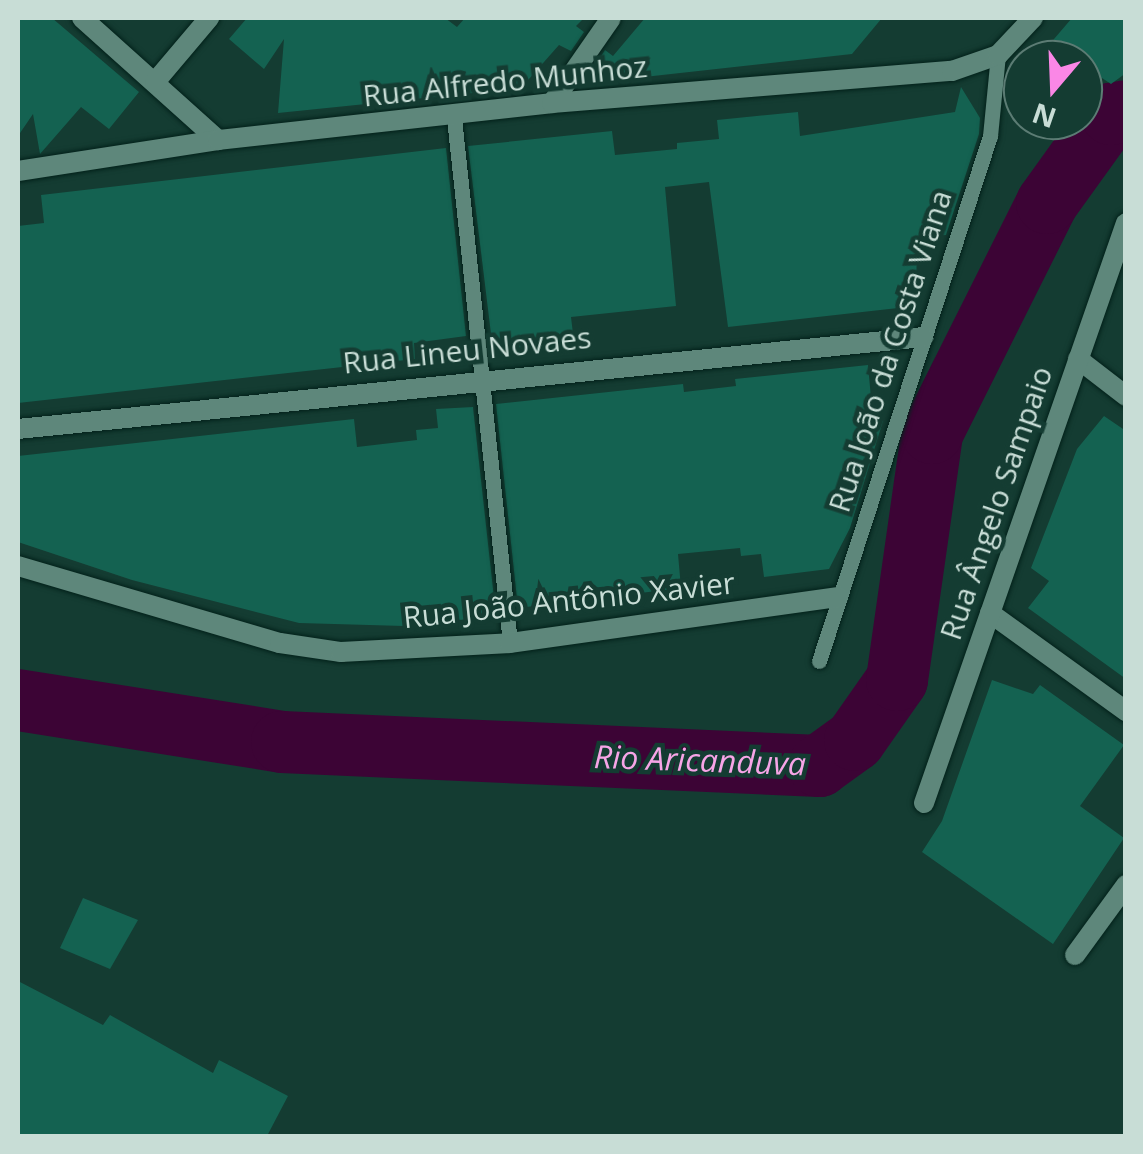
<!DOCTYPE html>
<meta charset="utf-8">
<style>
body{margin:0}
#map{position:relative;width:1143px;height:1154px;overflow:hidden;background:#143c32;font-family:"Open Sans",sans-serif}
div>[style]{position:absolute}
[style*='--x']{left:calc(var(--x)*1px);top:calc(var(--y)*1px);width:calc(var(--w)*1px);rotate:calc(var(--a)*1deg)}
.river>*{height:62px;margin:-31px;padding:0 31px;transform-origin:31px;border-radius:31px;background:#3c0435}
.building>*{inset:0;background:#146251}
.roads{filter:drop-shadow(0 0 2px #03211a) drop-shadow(0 0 2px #03211a)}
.service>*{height:15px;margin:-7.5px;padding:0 7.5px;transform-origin:7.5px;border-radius:7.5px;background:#5e877b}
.minor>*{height:20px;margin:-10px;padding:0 10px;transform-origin:10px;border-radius:10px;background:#5e877b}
span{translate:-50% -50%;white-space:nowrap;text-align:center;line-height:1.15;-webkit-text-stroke:9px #143c32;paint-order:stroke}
.street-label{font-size:30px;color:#c8ddd6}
.water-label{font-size:32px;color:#f7a5e7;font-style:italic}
.frame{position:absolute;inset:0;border:20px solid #c8ddd6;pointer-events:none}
.north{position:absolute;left:1003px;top:40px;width:100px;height:100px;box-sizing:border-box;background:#143c32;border:2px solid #5c7c74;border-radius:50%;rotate:199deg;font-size:28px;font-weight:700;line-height:40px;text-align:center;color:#c8ddd6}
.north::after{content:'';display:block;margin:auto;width:35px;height:45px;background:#fa87e6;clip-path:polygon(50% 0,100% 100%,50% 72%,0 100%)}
</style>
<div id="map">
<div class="river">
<i style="--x:18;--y:700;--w:267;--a:9"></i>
<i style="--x:282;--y:742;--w:538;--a:2.56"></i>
<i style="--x:819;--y:766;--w:44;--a:-35.8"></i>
<i style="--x:855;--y:740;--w:73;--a:-55"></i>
<i style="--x:897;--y:680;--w:249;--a:-81.9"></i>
<i style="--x:932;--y:433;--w:257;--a:-63.4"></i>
<i style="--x:1047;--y:203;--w:110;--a:-54.3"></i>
<i style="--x:1111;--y:114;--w:15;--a:-11"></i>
</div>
<div class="building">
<i style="clip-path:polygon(18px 18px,52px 18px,139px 92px,109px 129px,81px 107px,40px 154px,33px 114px,18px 136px)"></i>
<i style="clip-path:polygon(247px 18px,445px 18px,457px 27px,465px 18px,584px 18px,576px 26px,584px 32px,571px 51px,559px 45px,521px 88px,278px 113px,284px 39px,264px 69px,229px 39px)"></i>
<i style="clip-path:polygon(645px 18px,882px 18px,852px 54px,644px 77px,621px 77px,596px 64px,605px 50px,613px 56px)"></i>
<i style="clip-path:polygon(1072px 18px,1126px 18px,1126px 73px,1111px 84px,1102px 78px,1083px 106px,1083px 60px,1036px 60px)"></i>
<i style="clip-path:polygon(961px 87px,980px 118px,979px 134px,946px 235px,917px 237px,916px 306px,728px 327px,709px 182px,665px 187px,676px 306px,571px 317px,574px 342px,493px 350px,468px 146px,612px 131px,615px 155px,677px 149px,677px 143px,719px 139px,717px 120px,798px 112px,800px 136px,955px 112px)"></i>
<i style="clip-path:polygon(446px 148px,466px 336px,414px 343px,415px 359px,18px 403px,18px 226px,44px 223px,41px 195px)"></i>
<i style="clip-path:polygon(868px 365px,873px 420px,883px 421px,850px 528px,829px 569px,764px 577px,761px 554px,741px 556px,740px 548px,678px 554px,681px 588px,518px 608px,496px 404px,683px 384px,684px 392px,736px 386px,735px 379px)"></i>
<i style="clip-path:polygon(473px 407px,496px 616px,404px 626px,299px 623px,132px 580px,18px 542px,18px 456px,354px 419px,357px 447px,417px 440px,416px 430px,438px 428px,436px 409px)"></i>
<i style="clip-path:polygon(1104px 416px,1126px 431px,1126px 679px,1028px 608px,1049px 581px,1031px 568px,1077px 449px)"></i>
<i style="clip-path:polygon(992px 680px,1033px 694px,1040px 685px,1124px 745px,1080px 806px,1124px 838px,1053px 944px,922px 852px,942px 821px)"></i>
<i style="clip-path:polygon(83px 898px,138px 920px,110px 969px,60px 948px)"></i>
<i style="clip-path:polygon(18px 981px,103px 1025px,110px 1015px,213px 1073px,219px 1060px,288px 1096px,267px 1136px,18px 1136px)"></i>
</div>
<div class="roads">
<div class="service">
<i style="--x:454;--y:118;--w:528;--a:83.91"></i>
<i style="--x:819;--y:661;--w:552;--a:-71.96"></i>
<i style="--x:990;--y:136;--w:81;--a:-84.4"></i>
</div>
<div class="minor">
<i style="--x:82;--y:18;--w:183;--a:41.9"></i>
<i style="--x:155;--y:82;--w:84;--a:-49.8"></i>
<i style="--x:552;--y:103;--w:103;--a:-55.2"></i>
<i style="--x:18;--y:171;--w:202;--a:-8.8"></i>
<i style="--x:218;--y:140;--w:336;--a:-6.3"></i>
<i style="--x:552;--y:103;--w:401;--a:-4.6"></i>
<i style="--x:952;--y:71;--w:49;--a:-19.2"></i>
<i style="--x:998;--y:55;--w:51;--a:-46.6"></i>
<i style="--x:1078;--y:359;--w:61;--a:37.6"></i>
<i style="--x:18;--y:429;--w:910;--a:-5.8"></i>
<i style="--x:18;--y:566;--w:273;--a:16.4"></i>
<i style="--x:280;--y:643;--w:62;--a:8.4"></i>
<i style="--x:341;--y:652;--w:169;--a:-3"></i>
<i style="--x:510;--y:643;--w:331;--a:-8"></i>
<i style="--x:990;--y:613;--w:168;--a:35.8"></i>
<i style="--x:924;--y:803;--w:614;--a:-70.8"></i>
<i style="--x:1075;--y:955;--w:87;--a:-53.9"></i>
</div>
</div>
<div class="street-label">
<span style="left:505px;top:81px;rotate:-6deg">Rua Alfredo Munhoz</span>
<span style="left:467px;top:350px;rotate:-6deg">Rua Lineu Novaes</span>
<span style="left:890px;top:351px;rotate:-72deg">Rua João da Costa Viana</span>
<span style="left:996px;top:503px;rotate:-71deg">Rua Ângelo Sampaio</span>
<span style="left:569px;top:600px;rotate:-6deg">Rua João Antônio Xavier</span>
</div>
<div class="water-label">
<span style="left:700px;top:760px;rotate:2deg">Rio Aricanduva</span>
</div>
<div class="frame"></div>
<div class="north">N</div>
</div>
